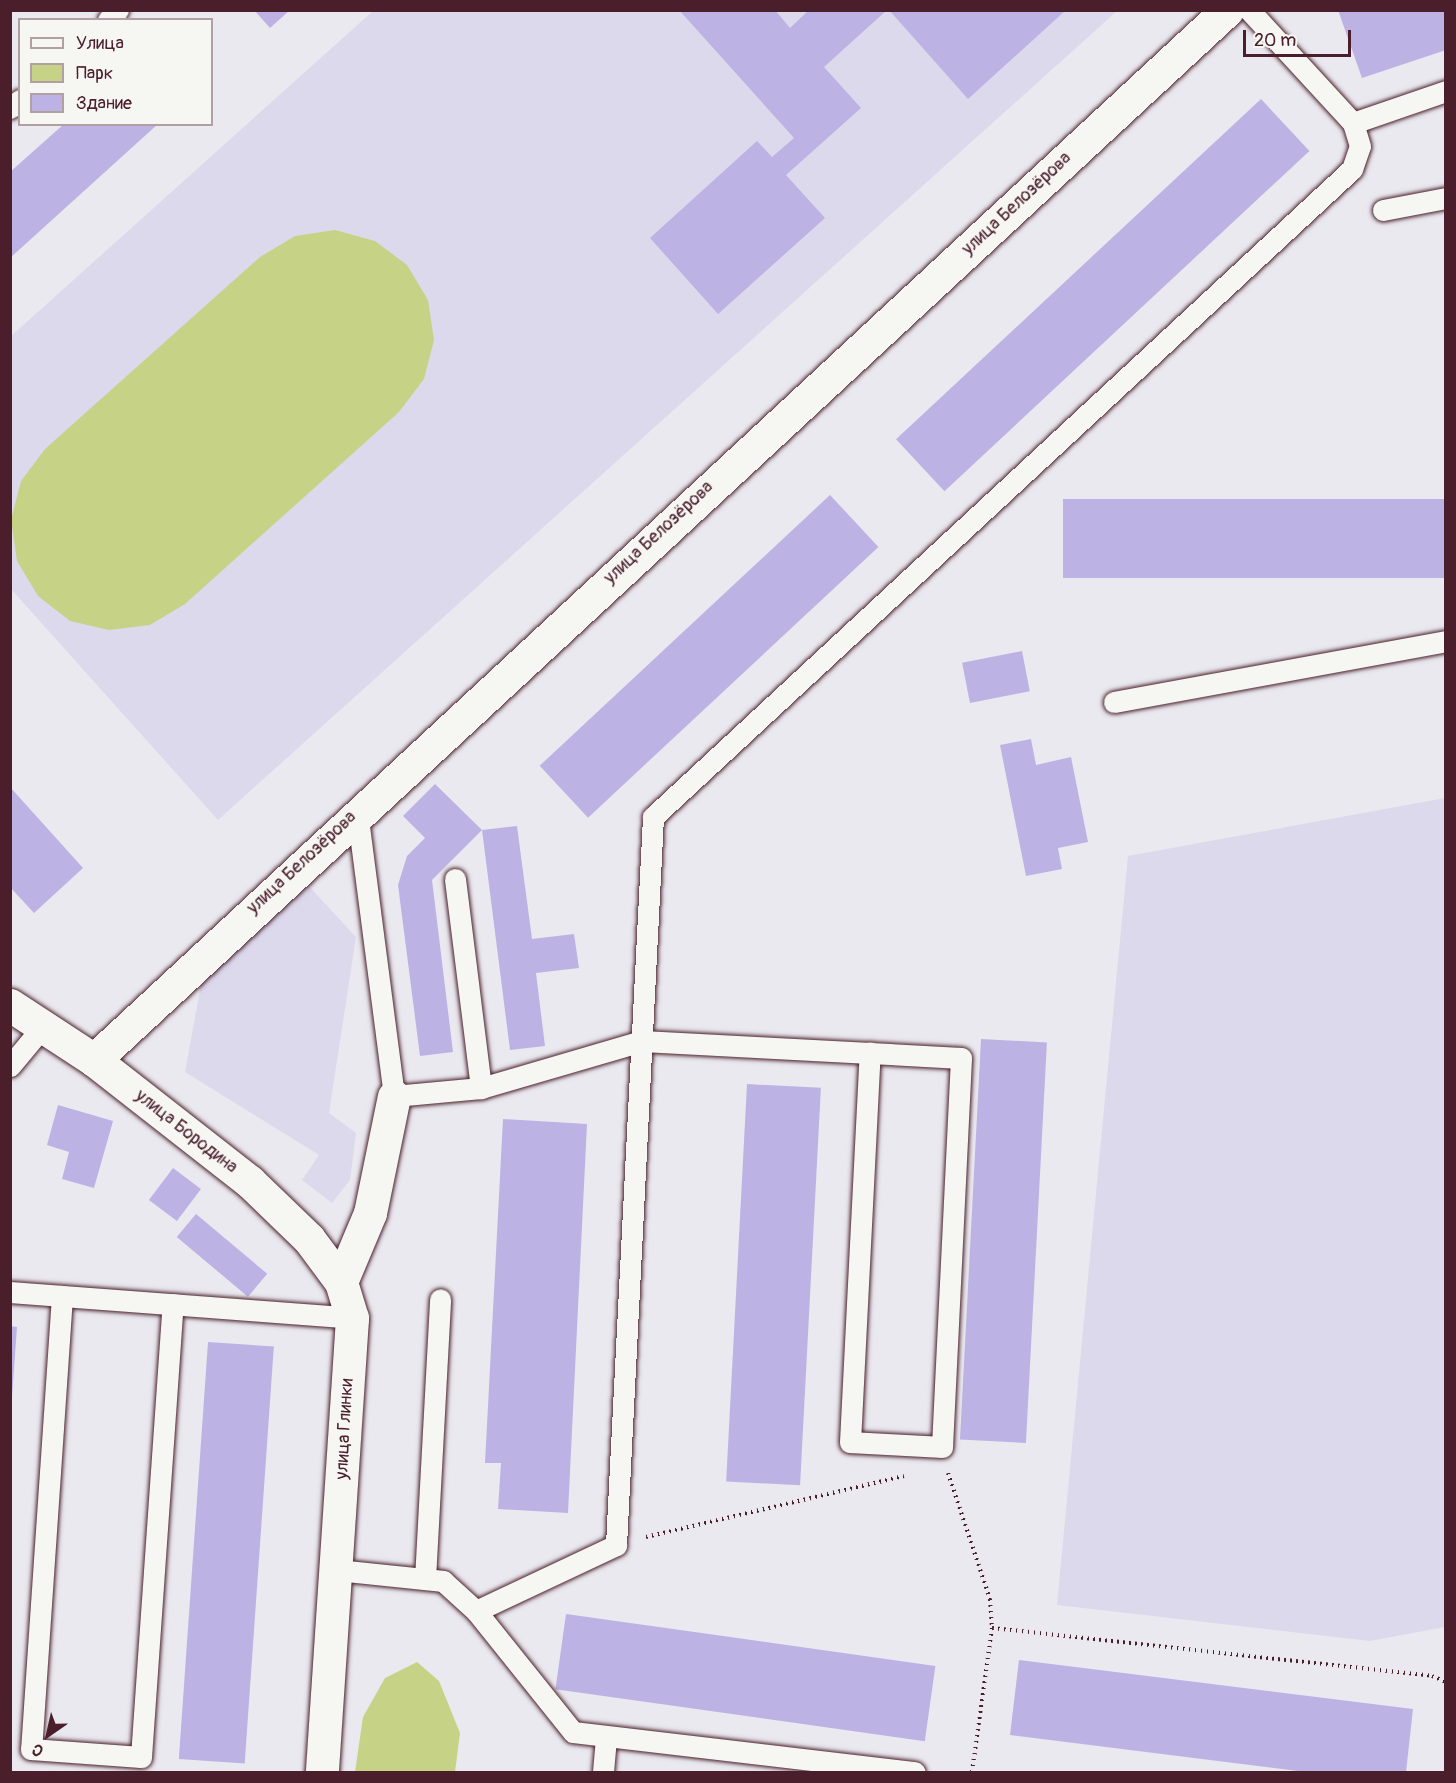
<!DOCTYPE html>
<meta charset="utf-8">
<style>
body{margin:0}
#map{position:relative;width:1456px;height:1783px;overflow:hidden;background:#eae9ef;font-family:Pangolin,sans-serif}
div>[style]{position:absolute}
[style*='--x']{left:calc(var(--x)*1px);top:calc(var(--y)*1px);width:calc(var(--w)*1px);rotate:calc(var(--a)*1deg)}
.built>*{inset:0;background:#dcd9ec}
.green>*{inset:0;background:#c6d387}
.building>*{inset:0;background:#bcb3e4;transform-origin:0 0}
.path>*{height:4px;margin-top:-2px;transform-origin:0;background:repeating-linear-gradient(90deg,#4a1f2b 0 1.5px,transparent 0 6px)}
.roads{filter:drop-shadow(0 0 2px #4a1f2b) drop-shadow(0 0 2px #4a1f2b)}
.lane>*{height:21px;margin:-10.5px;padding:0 10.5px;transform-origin:10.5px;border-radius:10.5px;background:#f6f6f2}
.street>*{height:33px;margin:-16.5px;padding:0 16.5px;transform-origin:16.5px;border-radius:16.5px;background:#f6f6f2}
.secondary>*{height:33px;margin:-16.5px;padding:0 16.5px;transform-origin:16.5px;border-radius:16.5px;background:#f6f6f2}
span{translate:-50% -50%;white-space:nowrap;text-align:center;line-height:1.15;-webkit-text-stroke:4.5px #f6f6f2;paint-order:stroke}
.street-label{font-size:18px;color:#4a1f2b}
.frame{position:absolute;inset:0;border:12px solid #4a1f2b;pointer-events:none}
.legend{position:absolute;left:18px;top:18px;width:195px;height:108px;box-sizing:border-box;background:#f6f6f2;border:2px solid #b1a0a2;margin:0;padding:8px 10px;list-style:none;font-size:18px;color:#4a1f2b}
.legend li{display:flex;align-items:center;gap:12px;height:30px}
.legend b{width:30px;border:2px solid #b1a0a2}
.north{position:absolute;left:18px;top:1705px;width:60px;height:60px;-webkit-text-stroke:4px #f6f6f2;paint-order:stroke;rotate:214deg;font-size:16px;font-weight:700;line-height:24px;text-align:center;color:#4a1f2b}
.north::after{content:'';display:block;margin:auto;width:21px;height:27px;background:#4a1f2b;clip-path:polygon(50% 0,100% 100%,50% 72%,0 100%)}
.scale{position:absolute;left:1243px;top:30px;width:108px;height:27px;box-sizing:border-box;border:3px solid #4a1f2b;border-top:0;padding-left:8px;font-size:18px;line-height:21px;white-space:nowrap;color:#4a1f2b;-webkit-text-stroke:4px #f6f6f2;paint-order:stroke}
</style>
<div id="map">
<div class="built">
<i style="clip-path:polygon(373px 11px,1117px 11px,218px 820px,11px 589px,10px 337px)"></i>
<i style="clip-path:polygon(1445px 798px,1445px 1627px,1370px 1641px,1057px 1605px,1128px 856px)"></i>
<i style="clip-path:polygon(305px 882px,356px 937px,329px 1113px,356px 1133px,350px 1180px,332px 1203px,302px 1180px,319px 1155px,185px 1072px,202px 979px)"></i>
</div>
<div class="green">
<i style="clip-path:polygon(335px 230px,375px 241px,407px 265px,428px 300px,434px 340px,424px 379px,399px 412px,185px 604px,150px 625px,109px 630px,70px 621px,38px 596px,17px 561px,11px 520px,21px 481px,45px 449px,260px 257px,295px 236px)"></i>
<i style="clip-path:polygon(417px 1662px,439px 1681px,460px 1733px,455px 1772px,355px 1772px,363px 1717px,385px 1678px)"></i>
</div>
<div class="building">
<i style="clip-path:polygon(254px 10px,290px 10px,270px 28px)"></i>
<i style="clip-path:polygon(679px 10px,775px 10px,790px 28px,809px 10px,887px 10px,824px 67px,861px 108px,786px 175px,825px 218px,718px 314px,650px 238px,757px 141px,772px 157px,794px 138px)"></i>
<i style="clip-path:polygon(889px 10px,1066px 10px,968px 99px)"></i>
<i style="clip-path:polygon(1338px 10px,1446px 10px,1446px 50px,1362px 78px)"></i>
<i style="left:1261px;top:99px;width:71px;height:499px;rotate:47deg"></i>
<i style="clip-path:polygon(64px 124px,158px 124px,10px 258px,10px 172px)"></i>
<i style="left:830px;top:495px;width:71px;height:397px;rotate:47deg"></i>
<i style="left:1446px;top:499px;width:79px;height:383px;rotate:90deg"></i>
<i style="left:1022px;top:651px;width:41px;height:61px;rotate:79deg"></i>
<i style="clip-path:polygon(1031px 739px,1036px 765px,1071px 757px,1088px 842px,1058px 848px,1062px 869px,1026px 876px,1000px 745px)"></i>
<i style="clip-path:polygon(435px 784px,482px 830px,432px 880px,453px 1052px,420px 1056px,398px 885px,407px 856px,425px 838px,403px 816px)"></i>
<i style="clip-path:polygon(10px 787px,83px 868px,34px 913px,10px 887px)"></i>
<i style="clip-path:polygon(517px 826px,532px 939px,574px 934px,579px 968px,536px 973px,545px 1046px,510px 1050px,482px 830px)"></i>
<i style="left:981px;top:1039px;width:66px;height:401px;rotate:3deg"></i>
<i style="left:747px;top:1084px;width:74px;height:398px;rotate:3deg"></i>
<i style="clip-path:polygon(58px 1105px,113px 1121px,94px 1188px,62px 1179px,69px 1152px,47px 1145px)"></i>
<i style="clip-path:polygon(503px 1119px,587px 1124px,568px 1513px,498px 1509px,501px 1463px,485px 1463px)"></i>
<i style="left:173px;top:1168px;width:35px;height:40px;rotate:37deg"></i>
<i style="left:196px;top:1214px;width:93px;height:30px;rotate:40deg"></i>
<i style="clip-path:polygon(10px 1326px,17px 1327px,12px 1397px,10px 1397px)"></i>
<i style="left:208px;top:1342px;width:66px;height:418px;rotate:4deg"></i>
<i style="left:566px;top:1614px;width:373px;height:76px;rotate:8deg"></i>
<i style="clip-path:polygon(1019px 1660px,1413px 1709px,1406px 1772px,1306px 1772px,1010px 1735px)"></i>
</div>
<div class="path">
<i style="--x:948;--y:1473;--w:133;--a:71.6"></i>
<i style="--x:990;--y:1599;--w:29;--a:86"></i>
<i style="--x:992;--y:1628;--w:145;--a:97.9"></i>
<i style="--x:646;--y:1537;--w:265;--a:-13.3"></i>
<i style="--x:992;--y:1628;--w:443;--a:6.2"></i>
<i style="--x:1432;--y:1676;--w:15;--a:23"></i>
</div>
<div class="roads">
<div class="lane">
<i style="--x:108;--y:20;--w:14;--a:-45"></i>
<i style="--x:10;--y:108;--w:13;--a:-39"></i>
<i style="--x:1353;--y:123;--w:98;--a:-19"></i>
<i style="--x:1383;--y:210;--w:64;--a:-10.8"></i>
<i style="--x:1114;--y:702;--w:338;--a:-10.4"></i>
<i style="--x:357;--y:811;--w:287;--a:82.6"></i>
<i style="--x:394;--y:1096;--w:87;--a:-5.3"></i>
<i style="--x:481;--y:1088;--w:168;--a:-16.3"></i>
<i style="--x:642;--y:1041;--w:228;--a:3"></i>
<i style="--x:870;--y:1053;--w:91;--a:3.1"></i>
<i style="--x:961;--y:1058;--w:389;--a:92.8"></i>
<i style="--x:942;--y:1447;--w:92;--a:-176.9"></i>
<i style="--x:850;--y:1442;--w:390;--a:-87.1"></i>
<i style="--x:455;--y:879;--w:211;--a:82.9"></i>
<i style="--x:10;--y:1066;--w:53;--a:-50.3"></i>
<i style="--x:10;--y:1292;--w:343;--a:4.3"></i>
<i style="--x:62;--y:1296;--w:454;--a:93.9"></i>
<i style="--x:31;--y:1749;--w:110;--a:4.2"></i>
<i style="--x:141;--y:1757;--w:454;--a:-86"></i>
<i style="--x:337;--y:1570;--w:107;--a:5.9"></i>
<i style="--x:443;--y:1581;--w:45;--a:42.3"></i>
<i style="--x:476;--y:1611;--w:155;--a:51.3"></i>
<i style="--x:573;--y:1732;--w:344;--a:6.7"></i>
<i style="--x:425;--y:1579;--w:280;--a:-86.9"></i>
<i style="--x:476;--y:1611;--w:155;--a:-25.2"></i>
<i style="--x:616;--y:1545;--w:729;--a:-87.09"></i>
<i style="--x:653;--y:817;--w:953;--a:-42.83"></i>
<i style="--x:1352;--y:169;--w:24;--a:-71"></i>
<i style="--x:1360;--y:146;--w:24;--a:-107"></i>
<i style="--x:1353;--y:123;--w:154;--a:-132.6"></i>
<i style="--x:603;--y:1772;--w:34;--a:-85"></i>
</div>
<div class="street">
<i style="--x:341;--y:1282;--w:75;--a:-67.2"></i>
<i style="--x:370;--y:1213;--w:119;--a:-78.4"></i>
</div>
<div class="secondary">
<i style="--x:10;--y:1005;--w:100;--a:33.2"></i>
<i style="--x:94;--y:1060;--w:197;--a:38"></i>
<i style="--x:249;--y:1181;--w:83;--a:44"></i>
<i style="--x:309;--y:1239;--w:54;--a:53.3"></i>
<i style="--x:341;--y:1282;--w:38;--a:73"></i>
<i style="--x:352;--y:1318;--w:455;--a:93.8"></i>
<i style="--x:94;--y:1060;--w:1545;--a:-42.82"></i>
</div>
</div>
<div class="street-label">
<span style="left:1017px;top:204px;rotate:-43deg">улица Белозёрова</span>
<span style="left:659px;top:533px;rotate:-43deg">улица Белозёрова</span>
<span style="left:302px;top:863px;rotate:-43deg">улица Белозёрова</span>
<span style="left:186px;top:1132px;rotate:38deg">улица Бородина</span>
<span style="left:345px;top:1429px;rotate:-87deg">улица Глинки</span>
</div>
<div class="frame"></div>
<ul class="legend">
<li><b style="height:8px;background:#f6f6f2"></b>Улица</li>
<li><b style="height:16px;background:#c6d387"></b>Парк</li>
<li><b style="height:16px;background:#bcb3e4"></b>Здание</li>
</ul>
<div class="north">С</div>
<div class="scale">20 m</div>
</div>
